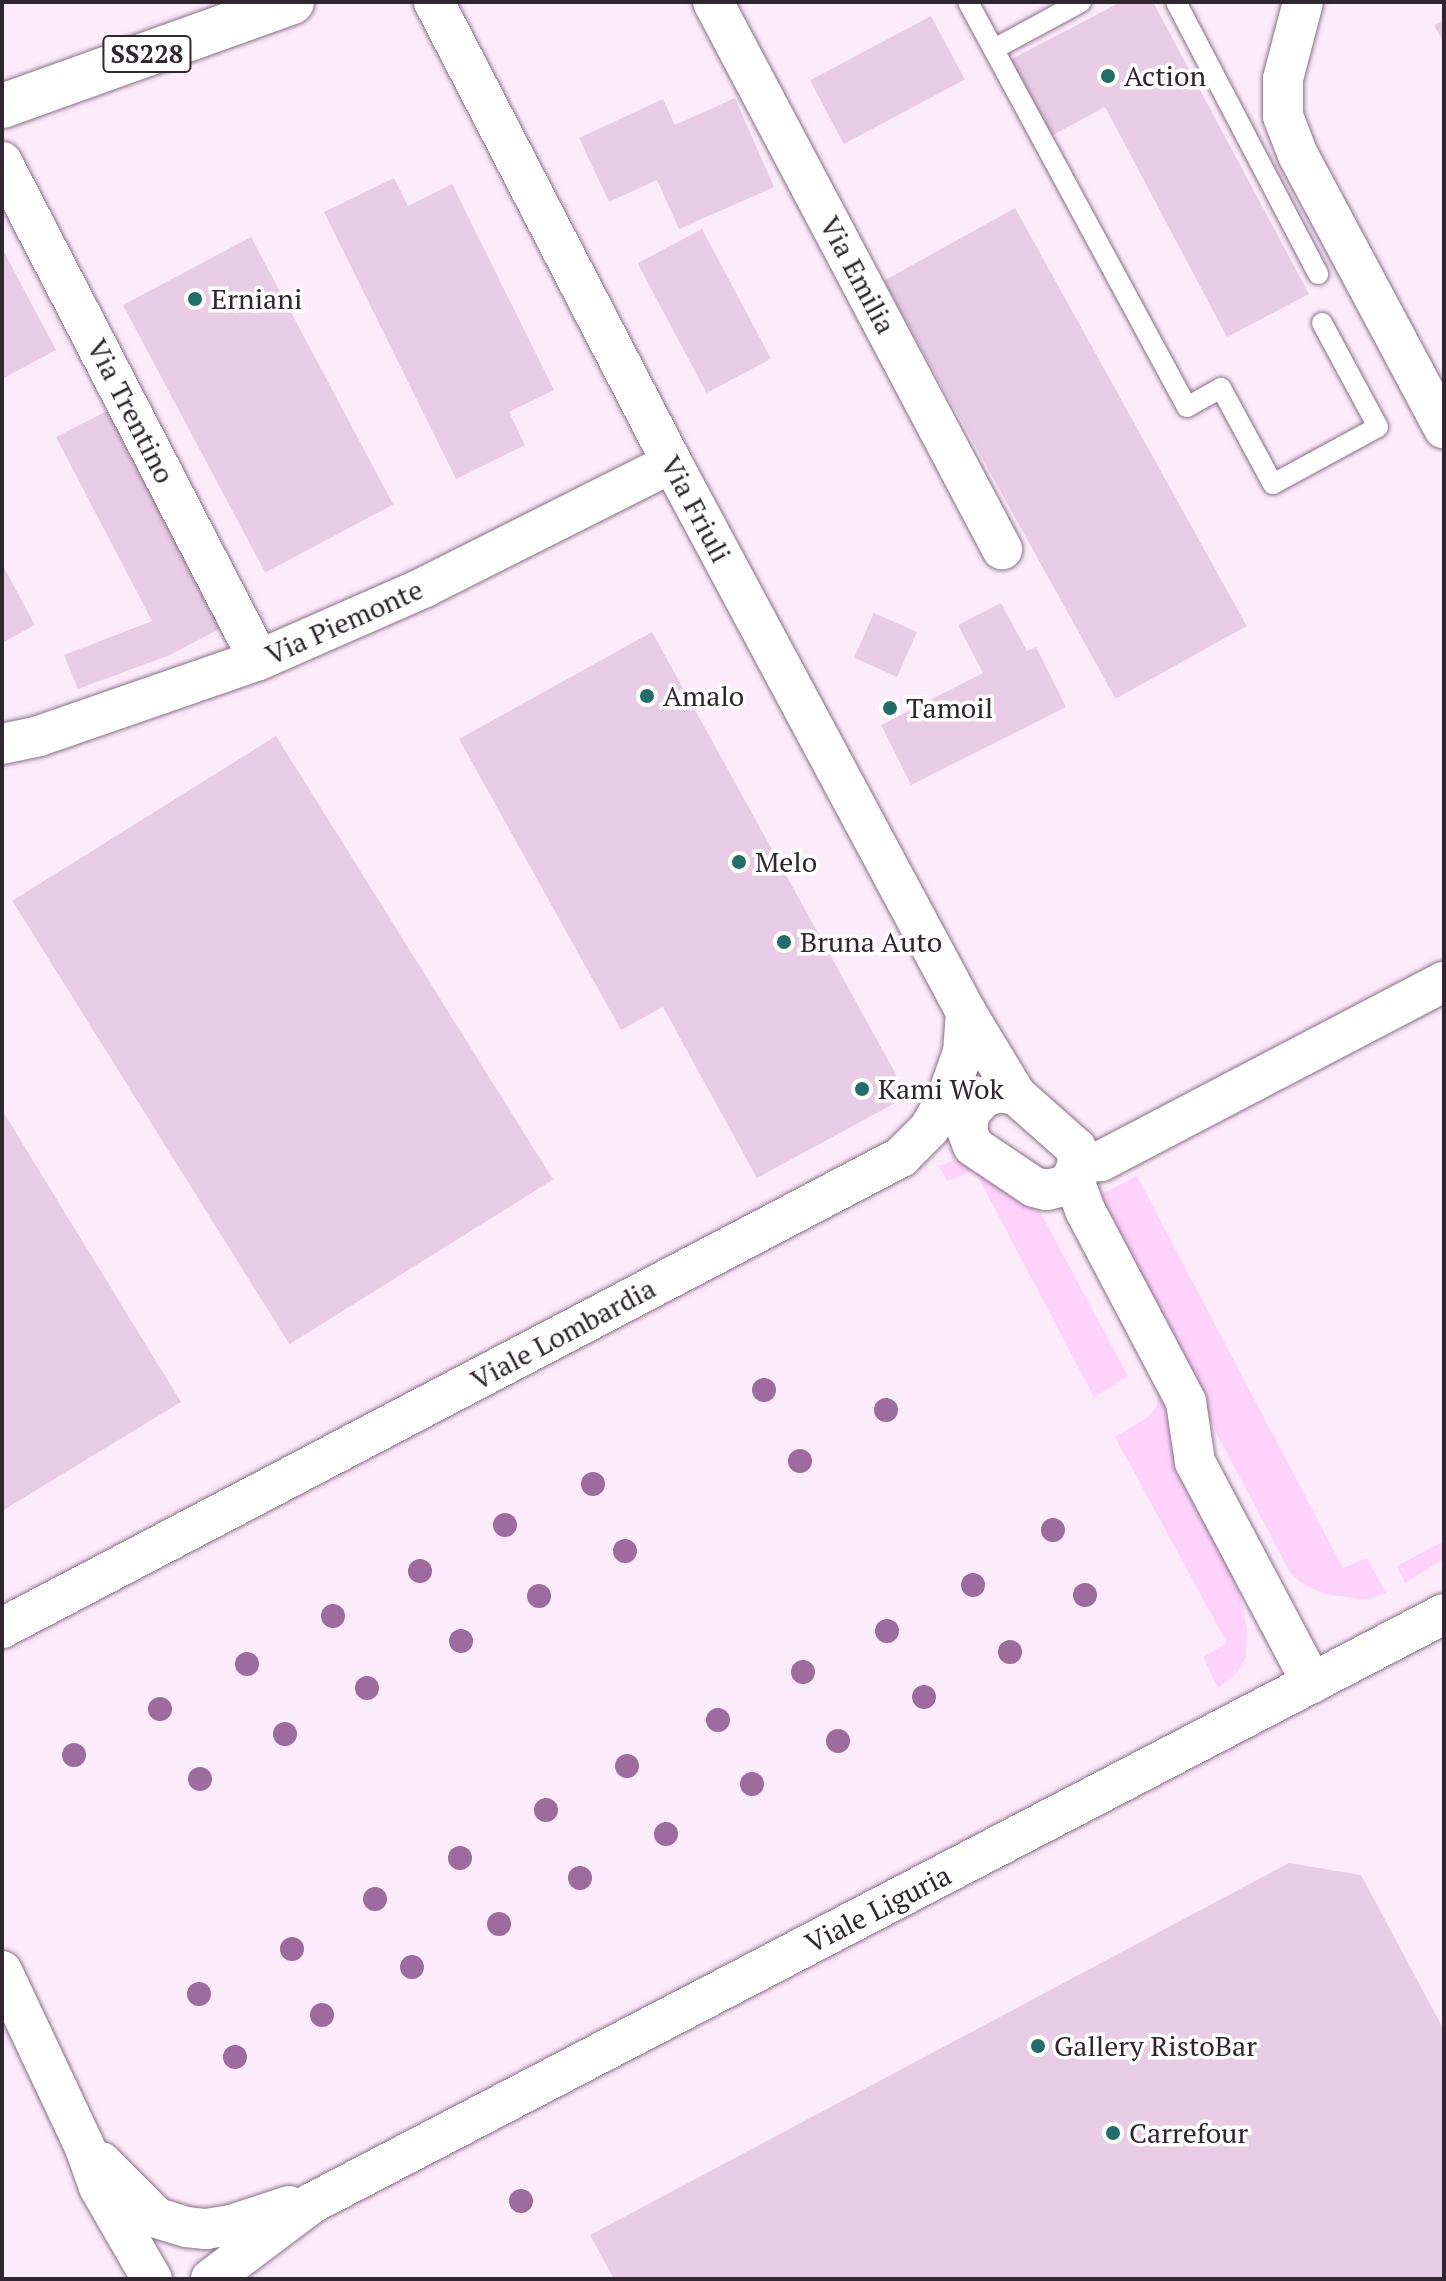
<!DOCTYPE html>
<style>
body{margin:0}
#map{position:relative;width:1446px;height:2281px;overflow:hidden;background:#fcebfb;font-family:"PT Serif",serif}
div>[style]{position:absolute}
[style*='--x']{left:calc(var(--x)*1px);top:calc(var(--y)*1px);width:calc(var(--w)*1px);rotate:calc(var(--a)*1deg)}
.green>*{inset:0;background:#fdd2fb}
.building>*{inset:0;background:#e8cce6;transform-origin:0 0}
.roads{filter:drop-shadow(0 0 2px #897088) drop-shadow(0 0 2px #897088)}
.lane>*{height:20px;margin:-10px;padding:0 10px;transform-origin:10px;border-radius:10px;background:#fff}
.street>*{height:40px;margin:-20px;padding:0 20px;transform-origin:20px;border-radius:20px;background:#fff}
.primary>*{height:44px;margin:-22px;padding:0 22px;transform-origin:22px;border-radius:22px;background:#fff}
.trees>*{width:24px;height:24px;margin:-12px;border-radius:50%;background:#9d6b9e}
.dots>*{width:22px;height:22px;translate:-50% -50%;box-sizing:border-box;border:4px solid #fff;border-radius:50%}
span{translate:-50% -50%;white-space:nowrap;text-align:center;line-height:1.15;-webkit-text-stroke:7px #fff;paint-order:stroke}
.shield-label span{padding:2px 6px;background:#fff;border:2px solid;border-radius:6px;-webkit-text-stroke-width:0}
.shield-label{font-size:26px;color:#302630;font-weight:700}
.poi-label{font-size:28px;color:#302630}
.left{translate:0 -50%;text-align:left}
.street-label{font-size:28px;color:#302630}
.frame{position:absolute;inset:0;border:4px solid #302630;pointer-events:none}
</style>
<div id="map">
<div class="green">
<i style="clip-path:polygon(956px 1160px,972px 1164px,1036px 1204px,1128px 1376px,1094px 1397px,975px 1171px,947px 1181px,939px 1166px)"></i>
<i style="clip-path:polygon(1137px 1176px,1343px 1568px,1367px 1558px,1386px 1593px,1365px 1600px,1326px 1594px,1301px 1583px,1290px 1572px,1092px 1199px)"></i>
<i style="clip-path:polygon(1157px 1373px,1242px 1602px,1247px 1628px,1246px 1657px,1238px 1672px,1218px 1688px,1203px 1657px,1227px 1643px,1115px 1437px,1148px 1417px,1157px 1406px)"></i>
<i style="clip-path:polygon(1444px 1541px,1444px 1559px,1405px 1583px,1397px 1566px)"></i>
</div>
<div class="building">
<i style="clip-path:polygon(1121px 2px,1153px 2px,1309px 294px,1227px 337px,1105px 107px,1051px 136px,1010px 60px)"></i>
<i style="left:931px;top:16px;width:72px;height:137px;rotate:62deg"></i>
<i style="clip-path:polygon(1444px 20px,1444px 43px,1434px 25px)"></i>
<i style="clip-path:polygon(735px 98px,774px 187px,679px 229px,657px 180px,609px 202px,579px 138px,663px 99px,675px 125px)"></i>
<i style="clip-path:polygon(394px 178px,408px 206px,452px 184px,554px 390px,509px 412px,525px 445px,456px 479px,324px 212px)"></i>
<i style="left:1015px;top:208px;width:478px;height:150px;rotate:61deg"></i>
<i style="left:702px;top:229px;width:147px;height:73px;rotate:62deg"></i>
<i style="left:251px;top:237px;width:303px;height:145px;rotate:62deg"></i>
<i style="clip-path:polygon(2px 248px,56px 350px,2px 379px)"></i>
<i style="clip-path:polygon(109px 410px,223px 627px,170px 655px,78px 689px,64px 655px,152px 621px,56px 437px)"></i>
<i style="clip-path:polygon(2px 564px,35px 625px,2px 643px)"></i>
<i style="clip-path:polygon(1001px 603px,1027px 651px,1036px 647px,1066px 707px,911px 785px,881px 725px,983px 673px,958px 625px)"></i>
<i style="left:874px;top:613px;width:47px;height:49px;rotate:24deg"></i>
<i style="clip-path:polygon(652px 632px,908px 1096px,757px 1178px,663px 1007px,621px 1030px,459px 739px)"></i>
<i style="left:276px;top:736px;width:523px;height:311px;rotate:58deg"></i>
<i style="clip-path:polygon(2px 1110px,181px 1402px,2px 1511px)"></i>
<i style="clip-path:polygon(1289px 1863px,1361px 1875px,1444px 2030px,1444px 2279px,614px 2279px,590px 2235px)"></i>
</div>
<div class="roads">
<div class="lane">
<i style="--x:968;--y:2;--w:460;--a:61.6"></i>
<i style="--x:1187;--y:407;--w:39;--a:-29"></i>
<i style="--x:1221;--y:388;--w:109;--a:61.6"></i>
<i style="--x:1273;--y:484;--w:119;--a:-28.5"></i>
<i style="--x:1378;--y:427;--w:118;--a:-118.3"></i>
<i style="--x:1176;--y:2;--w:307;--a:62.4"></i>
<i style="--x:994;--y:49;--w:99;--a:-28.4"></i>
</div>
<div class="street">
<i style="--x:434;--y:2;--w:519;--a:62.69"></i>
<i style="--x:672;--y:463;--w:623;--a:61.83"></i>
<i style="--x:966;--y:1012;--w:97;--a:58.9"></i>
<i style="--x:713;--y:2;--w:619;--a:62.15"></i>
<i style="--x:1303;--y:2;--w:80;--a:104.6"></i>
<i style="--x:1283;--y:79;--w:37;--a:90"></i>
<i style="--x:1283;--y:116;--w:42;--a:69"></i>
<i style="--x:1298;--y:155;--w:310;--a:61.9"></i>
<i style="--x:2;--y:162;--w:560;--a:62.7"></i>
<i style="--x:2;--y:744;--w:38;--a:-12"></i>
<i style="--x:39;--y:736;--w:233;--a:-19.1"></i>
<i style="--x:259;--y:660;--w:181;--a:-23.7"></i>
<i style="--x:425;--y:587;--w:276;--a:-26.7"></i>
<i style="--x:999;--y:1092;--w:17;--a:10"></i>
<i style="--x:1016;--y:1095;--w:80;--a:41.5"></i>
<i style="--x:1076;--y:1148;--w:15;--a:82"></i>
<i style="--x:1078;--y:1163;--w:15;--a:110"></i>
<i style="--x:1073;--y:1177;--w:13;--a:135"></i>
<i style="--x:1064;--y:1186;--w:18;--a:167"></i>
<i style="--x:1046;--y:1190;--w:12;--a:-166"></i>
<i style="--x:1034;--y:1187;--w:73;--a:-146.1"></i>
<i style="--x:973;--y:1146;--w:17;--a:-111"></i>
<i style="--x:967;--y:1130;--w:18;--a:-81"></i>
<i style="--x:970;--y:1112;--w:21;--a:-47"></i>
<i style="--x:984;--y:1097;--w:16;--a:-18"></i>
<i style="--x:1078;--y:1163;--w:23;--a:-5"></i>
<i style="--x:1101;--y:1161;--w:387;--a:-27.6"></i>
<i style="--x:1073;--y:1177;--w:37;--a:70"></i>
<i style="--x:1086;--y:1212;--w:215;--a:62.2"></i>
<i style="--x:1186;--y:1402;--w:61;--a:81.5"></i>
<i style="--x:1195;--y:1462;--w:250;--a:62.1"></i>
<i style="--x:2;--y:1628;--w:1015;--a:-27.65"></i>
<i style="--x:901;--y:1157;--w:40;--a:-45"></i>
<i style="--x:929;--y:1129;--w:34;--a:-60"></i>
<i style="--x:946;--y:1100;--w:51;--a:-70.5"></i>
<i style="--x:963;--y:1052;--w:40;--a:-85.7"></i>
<i style="--x:2;--y:1971;--w:192;--a:64.8"></i>
<i style="--x:84;--y:2145;--w:45;--a:70.3"></i>
<i style="--x:99;--y:2187;--w:106;--a:60.1"></i>
<i style="--x:101;--y:2162;--w:79;--a:45"></i>
<i style="--x:157;--y:2218;--w:30;--a:17"></i>
<i style="--x:186;--y:2227;--w:20;--a:6"></i>
<i style="--x:206;--y:2229;--w:25;--a:-9"></i>
<i style="--x:231;--y:2225;--w:61;--a:-18.1"></i>
<i style="--x:211;--y:2279;--w:126;--a:-37"></i>
<i style="--x:312;--y:2203;--w:1276;--a:-27.49"></i>
</div>
<div class="primary">
<i style="--x:2;--y:106;--w:308;--a:-19.7"></i>
</div>
</div>
<div class="trees">
<i style="left:764px;top:1390px"></i>
<i style="left:886px;top:1410px"></i>
<i style="left:800px;top:1461px"></i>
<i style="left:593px;top:1484px"></i>
<i style="left:505px;top:1525px"></i>
<i style="left:1053px;top:1530px"></i>
<i style="left:625px;top:1551px"></i>
<i style="left:420px;top:1571px"></i>
<i style="left:973px;top:1585px"></i>
<i style="left:1085px;top:1595px"></i>
<i style="left:539px;top:1596px"></i>
<i style="left:333px;top:1616px"></i>
<i style="left:887px;top:1631px"></i>
<i style="left:461px;top:1641px"></i>
<i style="left:1010px;top:1652px"></i>
<i style="left:247px;top:1664px"></i>
<i style="left:803px;top:1672px"></i>
<i style="left:367px;top:1688px"></i>
<i style="left:924px;top:1697px"></i>
<i style="left:160px;top:1709px"></i>
<i style="left:718px;top:1720px"></i>
<i style="left:285px;top:1734px"></i>
<i style="left:838px;top:1741px"></i>
<i style="left:74px;top:1755px"></i>
<i style="left:627px;top:1766px"></i>
<i style="left:200px;top:1779px"></i>
<i style="left:752px;top:1784px"></i>
<i style="left:546px;top:1810px"></i>
<i style="left:666px;top:1834px"></i>
<i style="left:460px;top:1858px"></i>
<i style="left:580px;top:1878px"></i>
<i style="left:375px;top:1899px"></i>
<i style="left:499px;top:1924px"></i>
<i style="left:292px;top:1949px"></i>
<i style="left:412px;top:1967px"></i>
<i style="left:199px;top:1994px"></i>
<i style="left:322px;top:2015px"></i>
<i style="left:235px;top:2057px"></i>
<i style="left:521px;top:2201px"></i>
</div>
<div class="dots">
<i style="left:1108px;top:76px;background:#236e6b"></i>
<i style="left:195px;top:299px;background:#236e6b"></i>
<i style="left:647px;top:696px;background:#236e6b"></i>
<i style="left:890px;top:708px;background:#236e6b"></i>
<i style="left:739px;top:862px;background:#236e6b"></i>
<i style="left:784px;top:942px;background:#236e6b"></i>
<i style="left:862px;top:1089px;background:#236e6b"></i>
<i style="left:1038px;top:2046px;background:#236e6b"></i>
<i style="left:1113px;top:2133px;background:#236e6b"></i>
</div>
<div class="shield-label">
<span style="left:147px;top:54px">SS228</span>
</div>
<div class="poi-label">
<span class="left" style="left:1124px;top:76px">Action</span>
<span class="left" style="left:211px;top:299px">Erniani</span>
<span class="left" style="left:663px;top:696px">Amalo</span>
<span class="left" style="left:906px;top:708px">Tamoil</span>
<span class="left" style="left:755px;top:862px">Melo</span>
<span class="left" style="left:800px;top:942px">Bruna Auto</span>
<span class="left" style="left:878px;top:1089px">Kami Wok</span>
<span class="left" style="left:1054px;top:2046px">Gallery RistoBar</span>
<span class="left" style="left:1129px;top:2133px">Carrefour</span>
</div>
<div class="street-label">
<span style="left:858px;top:275px;rotate:62deg">Via Emilia</span>
<span style="left:131px;top:411px;rotate:63deg">Via Trentino</span>
<span style="left:696px;top:509px;rotate:62deg">Via Friuli</span>
<span style="left:344px;top:622px;rotate:-24deg">Via Piemonte</span>
<span style="left:563px;top:1334px;rotate:-28deg">Viale Lombardia</span>
<span style="left:878px;top:1909px;rotate:-27deg">Viale Liguria</span>
</div>
<div class="frame"></div>
</div>
